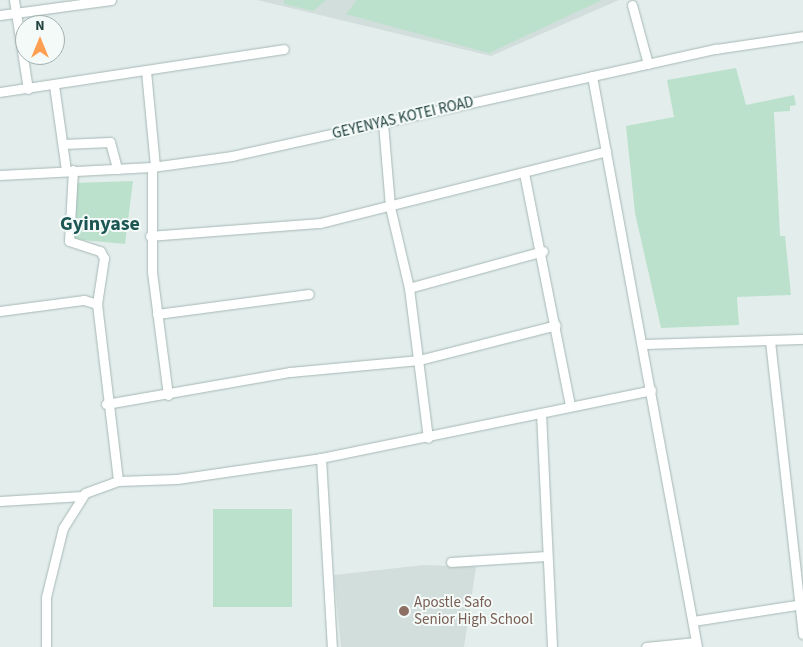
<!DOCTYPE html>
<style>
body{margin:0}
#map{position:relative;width:803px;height:647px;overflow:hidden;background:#e3eeec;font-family:"Source Sans 3",sans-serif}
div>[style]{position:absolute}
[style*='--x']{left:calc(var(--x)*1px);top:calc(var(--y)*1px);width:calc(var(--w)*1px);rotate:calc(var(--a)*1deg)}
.built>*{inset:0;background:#d1dedb}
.green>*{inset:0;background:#bbe1cd;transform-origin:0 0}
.roads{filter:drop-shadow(0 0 1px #a5b7b5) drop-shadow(0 0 1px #a5b7b5)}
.minor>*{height:9px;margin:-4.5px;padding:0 4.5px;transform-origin:4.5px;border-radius:4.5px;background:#fff}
.dots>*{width:14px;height:14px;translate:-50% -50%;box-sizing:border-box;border:2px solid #f4faf8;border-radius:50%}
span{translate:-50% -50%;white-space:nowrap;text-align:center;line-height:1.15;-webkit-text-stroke:4px #f4faf8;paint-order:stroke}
.street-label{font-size:15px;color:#21423f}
.education-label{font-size:15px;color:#785e54}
.left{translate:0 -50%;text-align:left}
.district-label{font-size:20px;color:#1b5653;font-weight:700}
.north{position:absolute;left:15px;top:15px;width:50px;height:50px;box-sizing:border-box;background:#f4faf8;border:1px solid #a0b0ae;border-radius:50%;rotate:0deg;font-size:14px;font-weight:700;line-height:20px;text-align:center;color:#21423f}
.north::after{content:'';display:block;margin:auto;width:18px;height:22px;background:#fe9f52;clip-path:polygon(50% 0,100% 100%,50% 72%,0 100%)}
</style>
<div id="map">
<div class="built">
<i style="clip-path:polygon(257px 0,619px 0,491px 56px)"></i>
<i style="clip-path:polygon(424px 565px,476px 567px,464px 647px,341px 647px,334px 575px)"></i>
</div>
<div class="green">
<i style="clip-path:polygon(284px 0,326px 0,313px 11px,284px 4px)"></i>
<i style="clip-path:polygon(357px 0,602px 0,489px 53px,346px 14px)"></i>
<i style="clip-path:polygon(736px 68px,746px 105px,794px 95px,796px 105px,790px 106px,790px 111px,774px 112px,780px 236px,785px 236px,791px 295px,737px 297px,739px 325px,661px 328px,635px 213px,626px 126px,674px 117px,667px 80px)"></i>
<i style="clip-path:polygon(133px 181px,125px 244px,72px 239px,74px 183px)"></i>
<i style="left:213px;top:509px;width:79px;height:98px"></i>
</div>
<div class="roads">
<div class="minor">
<i style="--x:14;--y:0;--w:90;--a:81.1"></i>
<i style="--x:632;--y:5;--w:61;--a:74.8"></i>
<i style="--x:0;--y:15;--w:112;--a:-7.7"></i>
<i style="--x:146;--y:71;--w:96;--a:84.6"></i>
<i style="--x:592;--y:76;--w:581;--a:79.58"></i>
<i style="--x:54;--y:85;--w:86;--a:82"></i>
<i style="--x:0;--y:92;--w:287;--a:-8.6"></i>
<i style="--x:383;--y:123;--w:84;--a:85.2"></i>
<i style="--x:390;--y:207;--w:83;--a:76.8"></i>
<i style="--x:409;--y:288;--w:151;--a:82.8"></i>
<i style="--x:63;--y:144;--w:47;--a:-2.4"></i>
<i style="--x:110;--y:142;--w:28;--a:75"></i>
<i style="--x:152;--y:167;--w:105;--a:90"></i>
<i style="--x:152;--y:272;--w:124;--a:82.6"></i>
<i style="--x:73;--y:170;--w:71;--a:93.2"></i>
<i style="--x:69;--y:241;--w:33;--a:18"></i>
<i style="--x:100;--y:251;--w:8;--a:60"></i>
<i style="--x:104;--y:258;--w:47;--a:98.7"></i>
<i style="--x:524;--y:173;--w:237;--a:78.8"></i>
<i style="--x:0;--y:175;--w:152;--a:-3"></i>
<i style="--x:152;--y:167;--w:81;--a:-7.8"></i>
<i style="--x:232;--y:156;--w:496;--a:-12.5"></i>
<i style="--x:716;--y:49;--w:88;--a:-8.5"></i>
<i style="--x:150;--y:236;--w:170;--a:-4.4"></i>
<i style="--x:320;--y:223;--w:295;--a:-14.1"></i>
<i style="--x:409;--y:288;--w:139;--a:-15.4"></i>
<i style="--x:0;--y:311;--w:85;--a:-7.5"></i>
<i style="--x:84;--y:300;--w:14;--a:17"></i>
<i style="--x:97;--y:304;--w:178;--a:83.2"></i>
<i style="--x:118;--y:481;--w:59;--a:-1.9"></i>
<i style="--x:177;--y:479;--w:146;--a:-8.3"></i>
<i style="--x:321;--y:458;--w:337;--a:-11.6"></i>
<i style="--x:157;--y:314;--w:153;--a:-7.5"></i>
<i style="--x:770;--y:341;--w:295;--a:83.6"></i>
<i style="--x:642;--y:344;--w:161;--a:-1.8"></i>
<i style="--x:106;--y:404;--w:187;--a:-9.9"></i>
<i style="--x:290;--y:372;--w:130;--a:-5.3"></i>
<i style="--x:419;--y:360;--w:141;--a:-14.3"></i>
<i style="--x:541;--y:413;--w:234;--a:87.3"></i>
<i style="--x:321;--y:458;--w:189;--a:86.7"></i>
<i style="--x:0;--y:501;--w:82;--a:-3.5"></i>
<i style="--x:451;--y:562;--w:95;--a:-3.6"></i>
<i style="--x:693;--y:621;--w:111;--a:-8.8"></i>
<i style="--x:46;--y:647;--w:50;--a:-90"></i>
<i style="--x:46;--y:597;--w:71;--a:-76.2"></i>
<i style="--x:63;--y:528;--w:41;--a:-57.8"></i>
<i style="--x:85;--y:493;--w:35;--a:-20"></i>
<i style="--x:646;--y:647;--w:50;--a:-5.7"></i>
</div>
</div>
<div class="dots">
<i style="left:404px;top:611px;background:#8d6e63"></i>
</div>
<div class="street-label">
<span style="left:403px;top:118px;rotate:-13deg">GEYENYAS KOTEI ROAD</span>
</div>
<div class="education-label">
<span class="left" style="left:414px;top:611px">Apostle Safo<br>Senior High School</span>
</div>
<div class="district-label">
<span style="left:100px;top:224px">Gyinyase</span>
</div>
<div class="north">N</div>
</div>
